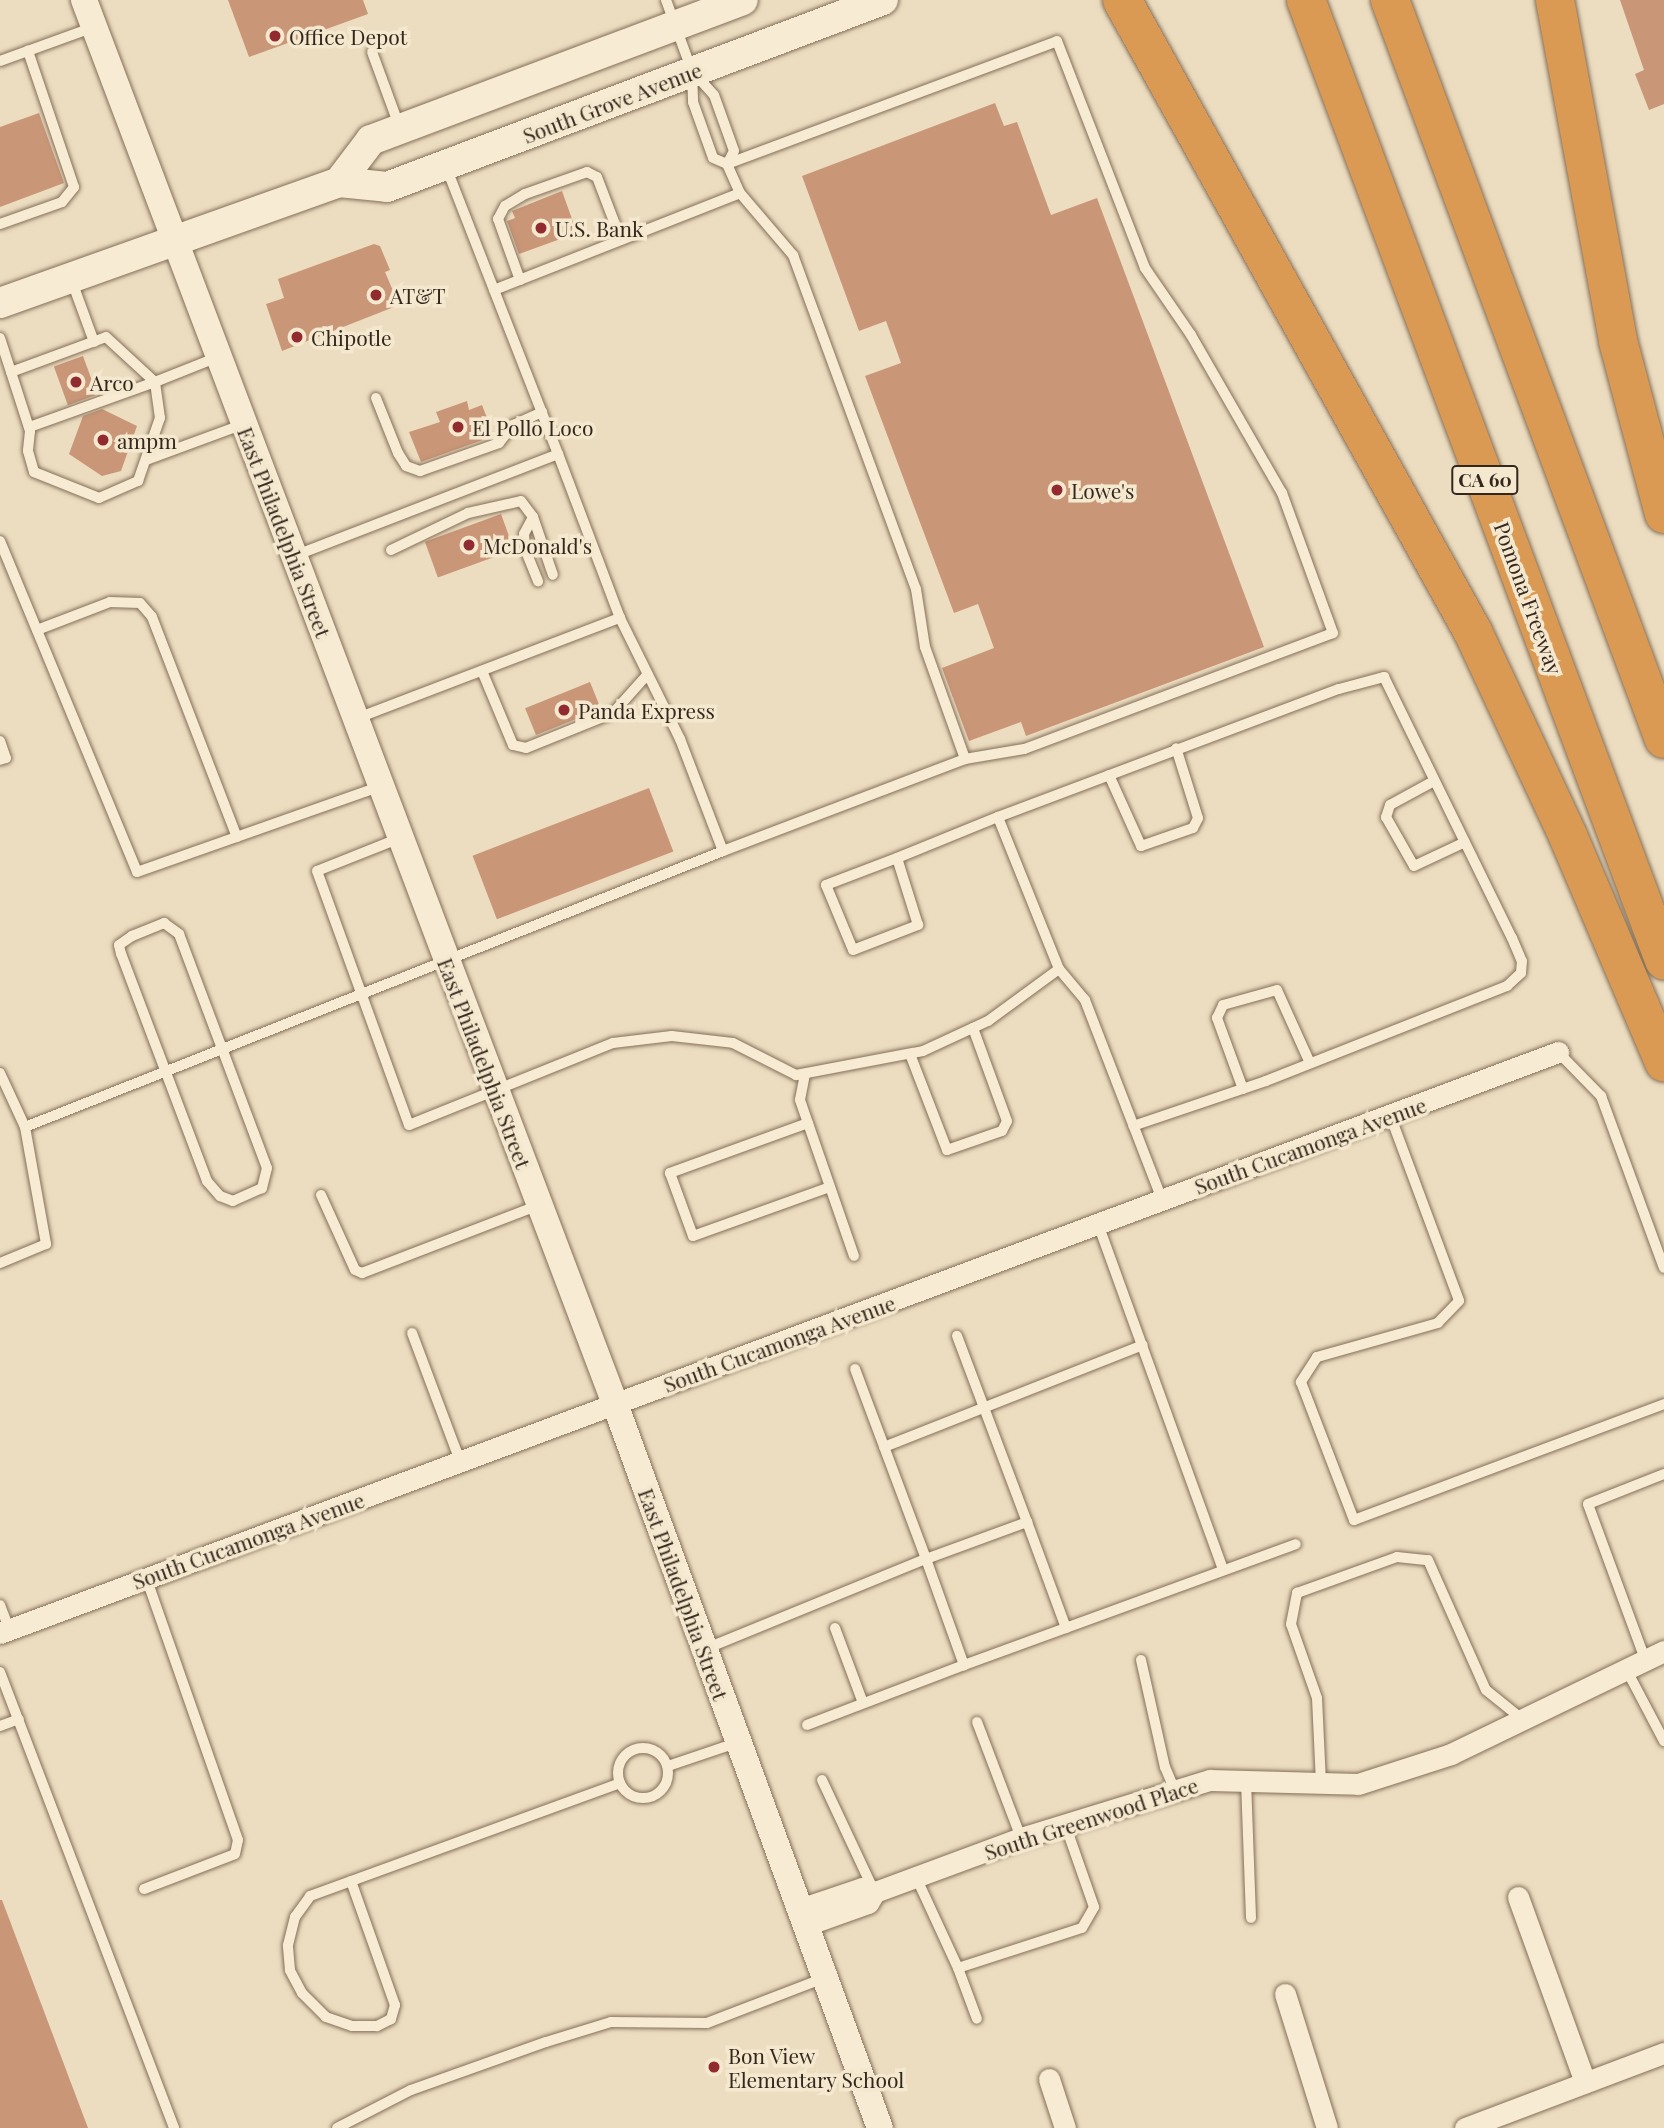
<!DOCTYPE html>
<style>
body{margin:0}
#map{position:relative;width:1664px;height:2128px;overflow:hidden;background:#ecddc0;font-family:"Playfair Display",serif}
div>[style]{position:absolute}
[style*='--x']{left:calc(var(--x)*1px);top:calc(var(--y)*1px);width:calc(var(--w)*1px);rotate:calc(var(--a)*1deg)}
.building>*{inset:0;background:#c99677;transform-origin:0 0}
.roads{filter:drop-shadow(0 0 2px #846f59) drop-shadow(0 0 2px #846f59)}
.service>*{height:10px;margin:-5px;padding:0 5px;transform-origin:5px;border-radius:5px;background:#f7ebd3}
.service>.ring{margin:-5px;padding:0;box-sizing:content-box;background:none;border:10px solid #f7ebd3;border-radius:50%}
.minor>*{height:21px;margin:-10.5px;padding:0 10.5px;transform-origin:10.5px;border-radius:10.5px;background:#f7ebd3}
.tertiary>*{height:26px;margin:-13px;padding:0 13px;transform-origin:13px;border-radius:13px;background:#f7ebd3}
.secondary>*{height:30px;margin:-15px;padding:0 15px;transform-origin:15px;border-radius:15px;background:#f7ebd3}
.motorway>*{height:38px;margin:-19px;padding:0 19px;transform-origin:19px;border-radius:19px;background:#da9a53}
.dots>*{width:19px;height:19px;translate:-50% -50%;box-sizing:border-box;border:4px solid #f4e8cf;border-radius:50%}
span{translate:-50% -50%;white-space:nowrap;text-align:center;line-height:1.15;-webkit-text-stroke:7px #f4e8cf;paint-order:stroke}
.shield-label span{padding:2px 5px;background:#f4e8cf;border:2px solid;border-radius:5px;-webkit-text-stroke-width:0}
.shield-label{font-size:19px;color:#35271d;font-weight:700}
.poi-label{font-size:21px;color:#35271d}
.left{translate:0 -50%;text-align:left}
.street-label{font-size:21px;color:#35271d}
</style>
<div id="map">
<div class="building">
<i style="clip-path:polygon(228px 0,363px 0,368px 14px,249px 57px)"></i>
<i style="clip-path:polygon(1620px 0,1664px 0,1664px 104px,1649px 110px,1635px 74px,1644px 70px)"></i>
<i style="clip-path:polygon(995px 103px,1004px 126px,1017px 122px,1051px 215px,1097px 198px,1264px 647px,1026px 736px,1021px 722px,969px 741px,942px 668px,994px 648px,978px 604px,954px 613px,865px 376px,901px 363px,886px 321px,859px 331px,802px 176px)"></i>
<i style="clip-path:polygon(39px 113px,64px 183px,0 207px,0 127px)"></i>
<i style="clip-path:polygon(562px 191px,577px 233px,519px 254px,507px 221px,515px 218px,512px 211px)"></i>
<i style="clip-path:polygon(374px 244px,380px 246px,390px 270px,385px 272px,399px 305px,282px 351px,266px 304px,284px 298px,278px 279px)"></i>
<i style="left:83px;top:356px;width:41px;height:31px;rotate:70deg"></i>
<i style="clip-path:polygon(467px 401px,469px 410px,482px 405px,494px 436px,421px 462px,409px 432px,440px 422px,436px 412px)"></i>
<i style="clip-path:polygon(102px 409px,137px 426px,121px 471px,102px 476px,69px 454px,83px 416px)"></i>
<i style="left:501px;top:514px;width:38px;height:81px;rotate:70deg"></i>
<i style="left:590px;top:682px;width:29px;height:70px;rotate:68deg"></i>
<i style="left:649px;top:788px;width:68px;height:189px;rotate:69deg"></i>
<i style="clip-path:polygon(0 1900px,2px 1900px,88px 2128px,0 2128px)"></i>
</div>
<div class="roads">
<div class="service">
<i style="--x:666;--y:0;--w:76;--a:69.9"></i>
<i style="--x:692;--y:71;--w:31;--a:88"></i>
<i style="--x:693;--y:102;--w:59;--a:70.3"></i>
<i style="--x:713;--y:158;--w:15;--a:23"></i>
<i style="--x:727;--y:164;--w:352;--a:-20.4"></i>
<i style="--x:1057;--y:41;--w:243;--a:68.8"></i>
<i style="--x:1145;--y:268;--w:81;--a:55.5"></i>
<i style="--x:1191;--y:335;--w:182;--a:60.1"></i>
<i style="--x:1282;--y:493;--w:149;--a:70"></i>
<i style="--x:1333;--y:633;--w:330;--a:159.4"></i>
<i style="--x:1024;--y:749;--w:60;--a:170.4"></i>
<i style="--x:965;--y:759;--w:259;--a:159.2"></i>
<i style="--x:372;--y:52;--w:81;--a:69.8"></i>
<i style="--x:0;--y:61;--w:100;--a:-19.9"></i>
<i style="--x:695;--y:74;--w:28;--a:48"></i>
<i style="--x:714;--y:95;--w:59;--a:70.3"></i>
<i style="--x:734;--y:151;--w:15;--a:118"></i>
<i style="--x:727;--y:164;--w:32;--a:66"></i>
<i style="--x:740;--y:193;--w:82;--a:49.5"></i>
<i style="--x:793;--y:255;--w:356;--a:69.8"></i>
<i style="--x:916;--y:589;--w:59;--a:81.2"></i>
<i style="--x:925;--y:647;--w:119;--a:70.3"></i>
<i style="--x:0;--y:224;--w:66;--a:-19.5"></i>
<i style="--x:62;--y:202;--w:19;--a:-51"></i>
<i style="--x:74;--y:187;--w:144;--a:-108.7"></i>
<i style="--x:71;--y:279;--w:67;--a:69.9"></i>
<i style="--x:520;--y:280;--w:65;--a:-109.8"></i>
<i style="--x:498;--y:219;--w:15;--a:-62"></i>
<i style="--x:505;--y:206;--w:23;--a:-31"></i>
<i style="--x:525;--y:194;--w:66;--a:-19.5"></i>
<i style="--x:587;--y:172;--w:11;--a:27"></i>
<i style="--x:597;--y:177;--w:67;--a:69.1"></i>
<i style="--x:494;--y:290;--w:264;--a:-21.5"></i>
<i style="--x:0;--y:338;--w:98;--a:72.1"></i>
<i style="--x:30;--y:431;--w:20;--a:96"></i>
<i style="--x:28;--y:451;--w:22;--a:74"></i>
<i style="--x:34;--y:472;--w:70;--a:21.8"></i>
<i style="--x:99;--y:498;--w:43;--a:-23.6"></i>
<i style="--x:138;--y:481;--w:67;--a:-70.8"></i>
<i style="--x:160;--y:418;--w:36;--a:-98"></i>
<i style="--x:155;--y:382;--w:68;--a:-21.6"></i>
<i style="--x:11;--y:372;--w:101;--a:-20.2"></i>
<i style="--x:106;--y:337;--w:67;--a:42.6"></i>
<i style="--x:155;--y:382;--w:134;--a:160.3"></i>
<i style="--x:376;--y:398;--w:59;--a:68.2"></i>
<i style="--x:398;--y:453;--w:15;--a:58"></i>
<i style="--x:406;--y:466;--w:15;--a:20"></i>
<i style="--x:420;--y:471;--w:84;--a:-19.5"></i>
<i style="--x:499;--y:443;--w:23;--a:-52"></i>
<i style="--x:513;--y:425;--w:32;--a:-24"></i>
<i style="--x:146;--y:460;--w:104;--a:-20.2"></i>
<i style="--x:533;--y:517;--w:19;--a:118"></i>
<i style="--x:524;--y:534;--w:15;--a:86"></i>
<i style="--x:525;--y:549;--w:35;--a:68"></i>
<i style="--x:0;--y:541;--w:358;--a:67.5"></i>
<i style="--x:137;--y:872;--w:259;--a:-19.4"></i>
<i style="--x:391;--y:550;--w:85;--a:-25.7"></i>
<i style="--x:468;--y:513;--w:54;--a:-12.8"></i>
<i style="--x:521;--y:501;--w:20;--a:53"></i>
<i style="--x:533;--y:517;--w:61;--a:71"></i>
<i style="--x:294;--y:556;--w:283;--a:-21.1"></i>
<i style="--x:558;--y:454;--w:309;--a:-111.3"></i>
<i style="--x:37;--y:630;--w:78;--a:-21"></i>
<i style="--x:110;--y:602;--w:30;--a:2"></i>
<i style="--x:140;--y:603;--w:18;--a:49"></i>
<i style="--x:152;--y:617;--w:236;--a:68.9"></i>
<i style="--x:482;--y:671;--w:80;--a:67.3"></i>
<i style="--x:513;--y:745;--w:13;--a:13"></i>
<i style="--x:526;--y:748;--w:94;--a:-21.9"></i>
<i style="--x:613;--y:713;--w:51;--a:-48.2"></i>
<i style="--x:355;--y:719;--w:284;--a:-20.9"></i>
<i style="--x:620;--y:618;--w:175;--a:-110.7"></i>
<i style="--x:0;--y:741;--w:18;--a:71"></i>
<i style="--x:6;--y:758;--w:6;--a:162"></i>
<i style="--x:1109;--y:775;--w:78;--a:65.7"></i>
<i style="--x:1141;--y:846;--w:55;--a:-19.1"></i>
<i style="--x:1193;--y:828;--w:11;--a:-63"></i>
<i style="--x:1198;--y:818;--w:73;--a:-107.4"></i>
<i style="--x:1434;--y:781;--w:50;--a:151.4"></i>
<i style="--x:1390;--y:805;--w:13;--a:108"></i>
<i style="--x:1386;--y:817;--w:56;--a:60.3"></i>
<i style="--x:1414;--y:866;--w:56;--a:-25.2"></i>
<i style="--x:400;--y:838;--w:89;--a:158.3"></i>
<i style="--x:317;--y:871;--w:270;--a:70.1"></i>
<i style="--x:409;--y:1125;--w:220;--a:-21.9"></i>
<i style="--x:613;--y:1043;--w:59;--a:-6.8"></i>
<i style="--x:672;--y:1036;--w:61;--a:6.5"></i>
<i style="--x:733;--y:1043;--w:71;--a:26.9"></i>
<i style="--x:796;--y:1075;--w:129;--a:-10.7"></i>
<i style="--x:923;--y:1051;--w:72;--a:-24.8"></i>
<i style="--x:988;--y:1021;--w:88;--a:-36.2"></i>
<i style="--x:1059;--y:969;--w:40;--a:50"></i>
<i style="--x:1085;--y:1000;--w:214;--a:68.9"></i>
<i style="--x:897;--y:858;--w:76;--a:159.2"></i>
<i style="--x:826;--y:885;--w:70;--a:67.4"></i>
<i style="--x:853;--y:950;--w:70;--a:-21"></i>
<i style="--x:918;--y:925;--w:70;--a:-107.4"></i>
<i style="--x:897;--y:858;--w:109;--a:-22.1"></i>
<i style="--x:164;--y:923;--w:19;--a:36"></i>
<i style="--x:179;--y:934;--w:250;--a:69.4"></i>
<i style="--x:267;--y:1168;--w:21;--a:104"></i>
<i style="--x:262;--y:1188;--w:32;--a:156"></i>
<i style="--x:233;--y:1201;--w:14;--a:-159"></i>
<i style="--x:220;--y:1196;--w:20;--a:-131"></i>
<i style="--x:207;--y:1181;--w:243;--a:-110.7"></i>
<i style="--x:121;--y:954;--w:9;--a:-103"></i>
<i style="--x:119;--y:945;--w:16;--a:-35"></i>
<i style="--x:132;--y:936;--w:35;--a:-22"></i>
<i style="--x:1059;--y:969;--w:164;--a:-111.9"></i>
<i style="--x:998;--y:817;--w:364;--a:-20.6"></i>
<i style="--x:1339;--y:689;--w:47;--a:-14.9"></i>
<i style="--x:1384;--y:677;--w:291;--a:63.9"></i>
<i style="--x:1512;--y:938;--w:25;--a:67"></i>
<i style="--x:1522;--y:961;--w:12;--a:95"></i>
<i style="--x:1521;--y:973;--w:19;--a:137"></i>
<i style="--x:1507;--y:986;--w:259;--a:158.5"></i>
<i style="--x:1266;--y:1081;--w:140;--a:161.3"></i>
<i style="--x:1558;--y:1052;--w:62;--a:45.7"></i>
<i style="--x:1601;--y:1096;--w:183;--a:69.9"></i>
<i style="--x:910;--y:1054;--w:103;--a:68.9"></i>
<i style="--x:947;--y:1150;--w:58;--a:-19.1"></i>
<i style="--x:1002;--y:1131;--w:11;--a:-63"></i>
<i style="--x:1007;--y:1121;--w:99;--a:-110.1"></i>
<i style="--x:0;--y:1073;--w:60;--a:65.2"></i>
<i style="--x:25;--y:1127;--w:119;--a:79.8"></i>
<i style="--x:46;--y:1244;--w:50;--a:157.6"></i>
<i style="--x:805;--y:1074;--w:26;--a:101"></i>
<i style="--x:800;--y:1100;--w:165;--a:70.9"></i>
<i style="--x:1243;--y:1089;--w:76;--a:-110.1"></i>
<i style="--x:1217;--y:1018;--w:14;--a:-65"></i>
<i style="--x:1223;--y:1005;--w:56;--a:-15.5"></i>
<i style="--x:1277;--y:990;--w:80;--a:65.7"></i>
<i style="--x:1390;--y:1115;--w:198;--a:69.6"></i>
<i style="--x:1459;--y:1301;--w:30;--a:134"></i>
<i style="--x:1438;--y:1323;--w:126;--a:164.3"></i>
<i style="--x:1317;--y:1357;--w:30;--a:123"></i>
<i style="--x:1301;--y:1382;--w:148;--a:69"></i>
<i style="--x:1354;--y:1520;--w:331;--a:-20.5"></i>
<i style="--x:808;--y:1123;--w:147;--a:160.1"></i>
<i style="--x:670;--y:1173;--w:67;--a:69.9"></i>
<i style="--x:693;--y:1236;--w:145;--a:-19.7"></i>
<i style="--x:25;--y:1127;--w:751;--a:-21.57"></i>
<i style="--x:723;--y:851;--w:120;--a:-111"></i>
<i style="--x:680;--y:739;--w:135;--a:-116.4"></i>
<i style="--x:321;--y:1195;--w:82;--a:65.6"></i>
<i style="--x:355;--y:1270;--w:8;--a:23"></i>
<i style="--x:362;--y:1273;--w:190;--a:-21"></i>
<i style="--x:1098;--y:1224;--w:368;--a:70.1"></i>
<i style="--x:412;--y:1333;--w:137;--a:69.4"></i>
<i style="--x:855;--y:1369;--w:203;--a:69.5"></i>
<i style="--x:926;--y:1559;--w:108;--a:-20.1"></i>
<i style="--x:1027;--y:1522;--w:199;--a:-110.6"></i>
<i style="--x:884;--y:1447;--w:278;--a:-21.5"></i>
<i style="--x:1027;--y:1522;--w:113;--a:69.8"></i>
<i style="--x:0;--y:1605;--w:26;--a:69"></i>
<i style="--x:835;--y:1628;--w:80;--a:69.5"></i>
<i style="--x:705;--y:1649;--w:239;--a:-22.2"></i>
<i style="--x:926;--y:1559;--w:113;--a:70.3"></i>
<i style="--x:964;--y:1665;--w:353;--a:-20"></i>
<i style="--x:1645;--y:1659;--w:165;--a:-110.2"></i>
<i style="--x:1588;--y:1504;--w:82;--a:-21.5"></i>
<i style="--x:1141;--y:1660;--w:110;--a:77.4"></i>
<i style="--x:1165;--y:1767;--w:26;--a:67"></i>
<i style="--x:1625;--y:1667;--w:84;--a:62.2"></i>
<i style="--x:0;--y:1672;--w:488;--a:69.1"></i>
<i style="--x:977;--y:1722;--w:124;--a:69.2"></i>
<i style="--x:807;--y:1725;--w:168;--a:-20.9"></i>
<i style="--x:0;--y:1726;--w:20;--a:-20"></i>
<i class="ring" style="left:618px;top:1748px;width:40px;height:40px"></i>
<i style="--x:668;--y:1766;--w:75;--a:-18.7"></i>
<i style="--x:822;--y:1780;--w:120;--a:64.9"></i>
<i style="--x:1246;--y:1781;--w:137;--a:87.9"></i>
<i style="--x:1321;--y:1783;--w:85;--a:-92.7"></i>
<i style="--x:1317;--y:1698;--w:78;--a:-109.4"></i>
<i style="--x:1291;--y:1624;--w:32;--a:-79"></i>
<i style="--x:1297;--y:1593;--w:106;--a:-19.8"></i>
<i style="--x:1397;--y:1557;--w:31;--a:6"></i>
<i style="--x:1428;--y:1560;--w:142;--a:66"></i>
<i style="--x:1486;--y:1690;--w:46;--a:38.9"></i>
<i style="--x:916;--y:1877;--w:100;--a:65.2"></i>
<i style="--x:958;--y:1968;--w:130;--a:-17.9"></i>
<i style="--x:1082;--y:1928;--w:24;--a:-60"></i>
<i style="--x:1094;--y:1907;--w:88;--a:-109.3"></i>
<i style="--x:351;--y:1881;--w:132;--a:70.5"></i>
<i style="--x:395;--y:2005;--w:15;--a:106"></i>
<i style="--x:391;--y:2019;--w:16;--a:153"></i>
<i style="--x:377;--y:2026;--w:25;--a:180"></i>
<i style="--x:352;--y:2026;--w:28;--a:-161"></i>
<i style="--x:326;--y:2017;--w:34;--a:-135"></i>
<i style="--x:302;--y:1993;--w:26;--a:-118"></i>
<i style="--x:290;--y:1970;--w:25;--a:-95"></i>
<i style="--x:288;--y:1945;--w:29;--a:-76"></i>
<i style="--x:295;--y:1917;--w:26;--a:-54"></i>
<i style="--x:310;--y:1896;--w:330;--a:-20"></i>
<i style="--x:144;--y:1889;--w:97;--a:-21"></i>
<i style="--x:235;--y:1854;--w:14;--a:-78"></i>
<i style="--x:238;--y:1840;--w:278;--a:-109.3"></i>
<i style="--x:958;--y:1968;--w:54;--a:69.6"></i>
<i style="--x:337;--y:2128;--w:83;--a:-27.2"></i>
<i style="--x:411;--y:2090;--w:143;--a:-19.6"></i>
<i style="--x:546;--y:2042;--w:68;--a:-17.1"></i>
<i style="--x:611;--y:2022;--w:96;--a:0.6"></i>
<i style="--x:707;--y:2023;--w:125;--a:-21"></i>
</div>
<div class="minor">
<i style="--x:0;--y:1633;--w:1663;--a:-20.45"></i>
<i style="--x:1518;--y:1897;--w:197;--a:70.1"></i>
<i style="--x:800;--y:1909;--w:65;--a:-18.7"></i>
<i style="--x:862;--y:1888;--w:14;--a:17"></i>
<i style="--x:806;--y:1925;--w:66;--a:-19.5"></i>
<i style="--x:868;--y:1903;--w:13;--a:-58"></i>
<i style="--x:875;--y:1892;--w:156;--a:-20.3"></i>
<i style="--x:1021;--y:1838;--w:198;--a:-17.1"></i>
<i style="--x:1210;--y:1780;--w:148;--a:1.5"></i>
<i style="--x:1358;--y:1784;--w:98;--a:-17.9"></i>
<i style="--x:1451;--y:1754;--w:237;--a:-25.8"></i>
<i style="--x:1285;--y:1994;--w:140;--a:72.6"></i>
<i style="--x:1049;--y:2079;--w:52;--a:71.9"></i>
<i style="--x:1465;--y:2128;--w:213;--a:-20.7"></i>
</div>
<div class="tertiary">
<i style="--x:84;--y:0;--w:1501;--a:69.28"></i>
<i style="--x:615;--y:1404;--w:771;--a:69.9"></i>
</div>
<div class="secondary">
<i style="--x:339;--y:182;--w:53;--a:-52.7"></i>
<i style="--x:371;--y:140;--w:397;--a:-20.6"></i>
<i style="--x:0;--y:303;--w:360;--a:-19.6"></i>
<i style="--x:339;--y:182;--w:48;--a:5.9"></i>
<i style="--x:387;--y:187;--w:530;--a:-20.66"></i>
</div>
<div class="motorway">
<i style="--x:1122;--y:0;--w:723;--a:60.95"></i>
<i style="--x:1473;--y:632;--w:225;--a:65"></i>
<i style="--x:1568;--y:836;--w:246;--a:67"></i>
<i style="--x:1306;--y:0;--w:1025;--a:69.55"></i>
<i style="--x:1390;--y:0;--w:788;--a:69.66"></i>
<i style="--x:1555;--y:0;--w:347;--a:79.5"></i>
<i style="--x:1618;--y:341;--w:179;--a:75.1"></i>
</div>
</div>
<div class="dots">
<i style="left:275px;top:36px;background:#912b2f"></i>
<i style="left:541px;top:228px;background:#912b2f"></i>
<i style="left:376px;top:295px;background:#912b2f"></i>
<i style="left:297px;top:337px;background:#912b2f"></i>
<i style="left:76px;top:382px;background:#912b2f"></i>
<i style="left:458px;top:427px;background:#912b2f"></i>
<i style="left:103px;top:440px;background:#912b2f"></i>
<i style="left:1057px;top:490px;background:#912b2f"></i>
<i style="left:469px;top:545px;background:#912b2f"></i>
<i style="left:564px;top:710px;background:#912b2f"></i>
<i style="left:714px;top:2067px;background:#912b2f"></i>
</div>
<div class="shield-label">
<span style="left:1485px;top:480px">CA 60</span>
</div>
<div class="poi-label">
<span class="left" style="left:289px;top:36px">Office Depot</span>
<span class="left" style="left:555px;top:228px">U.S. Bank</span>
<span class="left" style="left:390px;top:295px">AT&amp;T</span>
<span class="left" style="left:311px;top:337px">Chipotle</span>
<span class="left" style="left:90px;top:382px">Arco</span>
<span class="left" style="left:472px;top:427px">El Pollo Loco</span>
<span class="left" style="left:117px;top:440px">ampm</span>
<span class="left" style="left:1071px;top:490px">Lowe's</span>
<span class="left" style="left:483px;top:545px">McDonald's</span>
<span class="left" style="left:578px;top:710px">Panda Express</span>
<span class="left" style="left:728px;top:2067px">Bon View<br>Elementary School</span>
</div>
<div class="street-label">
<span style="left:612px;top:102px;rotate:-21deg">South Grove Avenue</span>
<span style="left:285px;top:532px;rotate:69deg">East Philadelphia Street</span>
<span style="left:1529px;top:598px;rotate:70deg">Pomona Freeway</span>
<span style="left:485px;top:1063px;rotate:69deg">East Philadelphia Street</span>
<span style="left:1310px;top:1145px;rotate:-20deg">South Cucamonga Avenue</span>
<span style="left:779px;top:1343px;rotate:-20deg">South Cucamonga Avenue</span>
<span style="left:248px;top:1540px;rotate:-20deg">South Cucamonga Avenue</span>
<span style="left:684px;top:1594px;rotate:70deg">East Philadelphia Street</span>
<span style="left:1091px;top:1818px;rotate:-18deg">South Greenwood Place</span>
</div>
</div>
